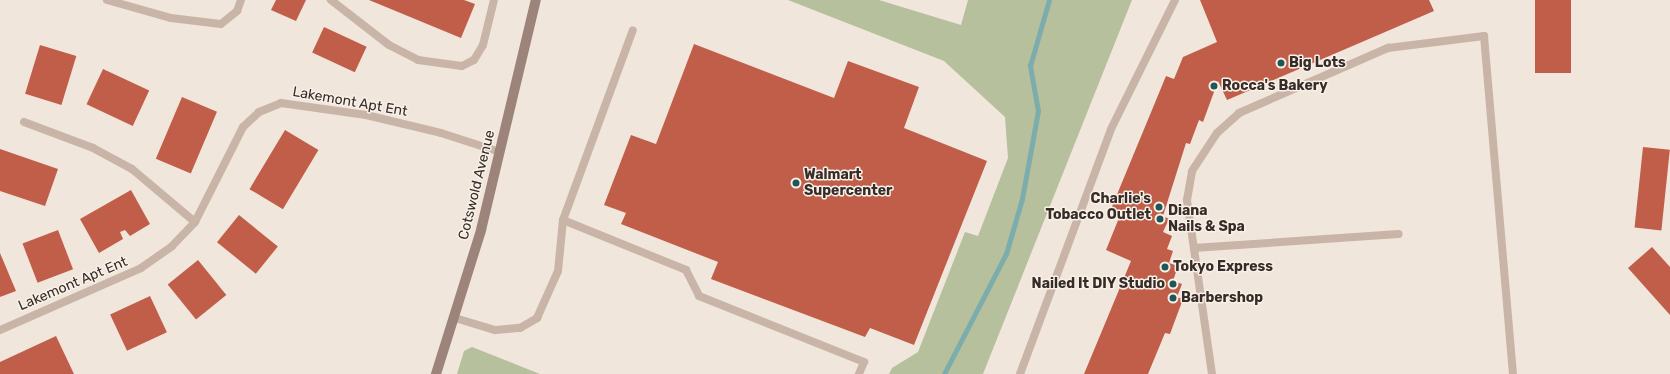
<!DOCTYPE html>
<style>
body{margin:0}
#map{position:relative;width:1670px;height:374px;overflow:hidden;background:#f1e6dc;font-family:Rubik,sans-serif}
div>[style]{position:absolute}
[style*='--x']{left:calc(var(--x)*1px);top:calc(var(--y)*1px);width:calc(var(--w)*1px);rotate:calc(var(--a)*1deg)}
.green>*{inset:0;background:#b6c09c}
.stream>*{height:4.5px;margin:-2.25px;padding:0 2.25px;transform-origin:2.25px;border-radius:2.25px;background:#7cadac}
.building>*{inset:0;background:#c15e4a;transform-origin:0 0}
.lane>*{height:8px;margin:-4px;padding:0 4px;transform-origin:4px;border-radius:4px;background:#c9b5a8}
.secondary>*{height:10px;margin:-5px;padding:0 5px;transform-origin:5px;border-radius:5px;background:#9c847a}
.dots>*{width:11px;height:11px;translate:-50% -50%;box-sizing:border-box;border:2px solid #f9f0e8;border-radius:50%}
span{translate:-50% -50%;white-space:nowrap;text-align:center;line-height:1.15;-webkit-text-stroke:3px #f9f0e8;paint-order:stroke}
.poi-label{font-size:14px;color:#362c28;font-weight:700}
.left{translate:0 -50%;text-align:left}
.right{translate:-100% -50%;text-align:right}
.street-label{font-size:14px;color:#362c28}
</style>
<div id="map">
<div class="green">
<i style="clip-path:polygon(788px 0,879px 0,961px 25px,968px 0,1132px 0,983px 374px,889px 374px,892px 368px,918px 352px,965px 232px,978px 236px,1008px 158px,1005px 117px,944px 61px)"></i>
<i style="clip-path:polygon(472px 347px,540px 374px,457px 374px,464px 351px)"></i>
</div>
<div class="stream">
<i style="--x:944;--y:374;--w:135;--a:-62.7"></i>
<i style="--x:1006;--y:254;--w:57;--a:-73.8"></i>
<i style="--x:1022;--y:199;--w:89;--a:-79.7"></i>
<i style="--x:1038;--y:111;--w:46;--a:-100.1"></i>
<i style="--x:1030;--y:66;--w:69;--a:-73.9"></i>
</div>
<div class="building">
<i style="clip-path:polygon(276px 0,306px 0,296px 21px,271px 10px)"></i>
<i style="clip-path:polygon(369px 0,464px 0,475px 4px,461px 38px)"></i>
<i style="clip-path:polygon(1200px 0,1429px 0,1434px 11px,1227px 100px,1218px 81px,1203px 122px,1199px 120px,1190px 144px,1186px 143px,1163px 216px,1169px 219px,1163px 232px,1172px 236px,1167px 249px,1173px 251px,1169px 263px,1178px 266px,1173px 281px,1182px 284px,1177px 297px,1183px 299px,1170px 334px,1165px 333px,1148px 374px,1084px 374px,1131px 261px,1106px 250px,1121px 213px,1111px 209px,1166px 76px,1174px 79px,1183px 57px,1217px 42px)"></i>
<i style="left:1535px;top:0;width:36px;height:73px"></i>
<i style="left:324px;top:27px;width:47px;height:28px;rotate:25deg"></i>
<i style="clip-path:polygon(694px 44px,834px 98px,848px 61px,919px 87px,904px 128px,987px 161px,914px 345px,870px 328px,865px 337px,711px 279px,718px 262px,621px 224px,626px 213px,604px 205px,631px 135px,656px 144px)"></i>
<i style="left:40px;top:45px;width:38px;height:51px;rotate:17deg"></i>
<i style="left:103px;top:69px;width:51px;height:39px;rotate:25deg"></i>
<i style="left:182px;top:97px;width:38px;height:67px;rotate:23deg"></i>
<i style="left:285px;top:130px;width:39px;height:69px;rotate:31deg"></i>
<i style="left:1643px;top:147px;width:27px;height:81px;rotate:6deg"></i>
<i style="clip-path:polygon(0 149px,58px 169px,45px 206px,0 191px)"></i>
<i style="clip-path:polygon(131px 190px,150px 224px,130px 236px,125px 230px,120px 232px,123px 239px,99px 253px,80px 219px)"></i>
<i style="left:239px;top:215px;width:50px;height:35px;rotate:39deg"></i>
<i style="left:58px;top:230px;width:42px;height:38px;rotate:69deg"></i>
<i style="clip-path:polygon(1652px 247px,1670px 267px,1670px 315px,1628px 268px)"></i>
<i style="clip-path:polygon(0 253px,16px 291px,0 297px)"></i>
<i style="left:198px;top:260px;width:45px;height:39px;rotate:51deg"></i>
<i style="left:150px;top:296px;width:40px;height:44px;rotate:65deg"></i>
<i style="clip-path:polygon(56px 336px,74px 374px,0 374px,0 362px)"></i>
</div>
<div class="lane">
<i style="--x:107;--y:0;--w:66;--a:15.7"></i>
<i style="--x:171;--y:18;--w:50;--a:6.8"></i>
<i style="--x:221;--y:24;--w:21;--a:-39"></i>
<i style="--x:237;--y:11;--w:12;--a:-70"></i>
<i style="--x:331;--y:0;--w:73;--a:37.8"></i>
<i style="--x:389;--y:45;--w:33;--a:27"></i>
<i style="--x:418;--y:60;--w:44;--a:7.8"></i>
<i style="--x:462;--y:66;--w:13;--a:-27"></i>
<i style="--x:474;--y:60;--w:17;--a:-59"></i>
<i style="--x:483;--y:45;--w:46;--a:-76.3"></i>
<i style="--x:24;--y:122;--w:74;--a:20.6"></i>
<i style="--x:93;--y:148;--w:44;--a:28.3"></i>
<i style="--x:132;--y:169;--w:82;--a:40.1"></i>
<i style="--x:563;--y:220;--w:202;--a:-69.8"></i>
<i style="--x:1194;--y:248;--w:205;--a:-3.9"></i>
<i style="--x:455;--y:318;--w:42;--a:16.7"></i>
<i style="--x:495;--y:330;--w:25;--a:-5"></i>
<i style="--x:520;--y:328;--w:20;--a:-30"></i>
<i style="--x:537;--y:318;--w:51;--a:-65.9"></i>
<i style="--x:558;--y:271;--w:51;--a:-84.4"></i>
<i style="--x:563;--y:220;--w:133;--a:22.1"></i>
<i style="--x:686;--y:270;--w:29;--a:63"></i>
<i style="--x:699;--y:296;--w:178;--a:21.8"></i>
<i style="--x:864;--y:362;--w:13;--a:113"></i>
<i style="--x:0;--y:330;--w:154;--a:-23.7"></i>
<i style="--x:141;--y:268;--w:38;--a:-35"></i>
<i style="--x:172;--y:246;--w:33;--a:-46"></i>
<i style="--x:195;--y:222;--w:106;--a:-63.2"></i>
<i style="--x:243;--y:127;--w:22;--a:-43"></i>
<i style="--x:259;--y:112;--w:24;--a:-22"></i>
<i style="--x:281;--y:103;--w:86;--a:8"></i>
<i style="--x:366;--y:115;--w:77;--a:13.5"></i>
<i style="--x:441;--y:133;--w:62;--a:17.9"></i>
<i style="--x:1020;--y:374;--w:261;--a:-69.6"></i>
<i style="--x:1111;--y:129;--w:144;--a:-63.6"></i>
<i style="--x:1212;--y:374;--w:176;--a:-98.2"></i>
<i style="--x:1187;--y:200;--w:29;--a:-80"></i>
<i style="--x:1192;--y:171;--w:45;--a:-56.7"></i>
<i style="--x:1217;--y:133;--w:30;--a:-42"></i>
<i style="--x:1239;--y:113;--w:163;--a:-23.6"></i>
<i style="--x:1388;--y:48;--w:97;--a:-7.1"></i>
<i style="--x:1484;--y:36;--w:339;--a:85.1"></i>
</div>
<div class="secondary">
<i style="--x:436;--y:374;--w:151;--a:-72.6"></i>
<i style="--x:481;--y:230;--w:236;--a:-76.6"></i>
</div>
<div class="dots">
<i style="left:1281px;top:63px;background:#1f5656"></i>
<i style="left:1214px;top:86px;background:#1f5656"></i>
<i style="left:796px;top:183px;background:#1f5656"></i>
<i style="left:1159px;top:207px;background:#1f5656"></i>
<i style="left:1160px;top:219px;background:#1f5656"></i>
<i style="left:1165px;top:267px;background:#1f5656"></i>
<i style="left:1173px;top:284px;background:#1f5656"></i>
<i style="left:1173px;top:298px;background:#1f5656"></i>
</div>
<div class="poi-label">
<span class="left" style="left:1289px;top:63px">Big Lots</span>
<span class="left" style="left:1222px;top:86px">Rocca's Bakery</span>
<span class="left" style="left:804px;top:183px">Walmart<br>Supercenter</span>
<span class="right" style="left:1151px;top:207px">Charlie's<br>Tobacco Outlet</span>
<span class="left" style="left:1168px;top:219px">Diana<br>Nails &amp; Spa</span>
<span class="left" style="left:1173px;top:267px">Tokyo Express</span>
<span class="right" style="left:1165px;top:284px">Nailed It DIY Studio</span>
<span class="left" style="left:1181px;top:298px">Barbershop</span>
</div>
<div class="street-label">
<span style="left:350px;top:102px;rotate:10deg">Lakemont Apt Ent</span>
<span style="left:477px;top:185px;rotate:-76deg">Cotswold Avenue</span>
<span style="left:73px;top:284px;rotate:-23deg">Lakemont Apt Ent</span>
</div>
</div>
